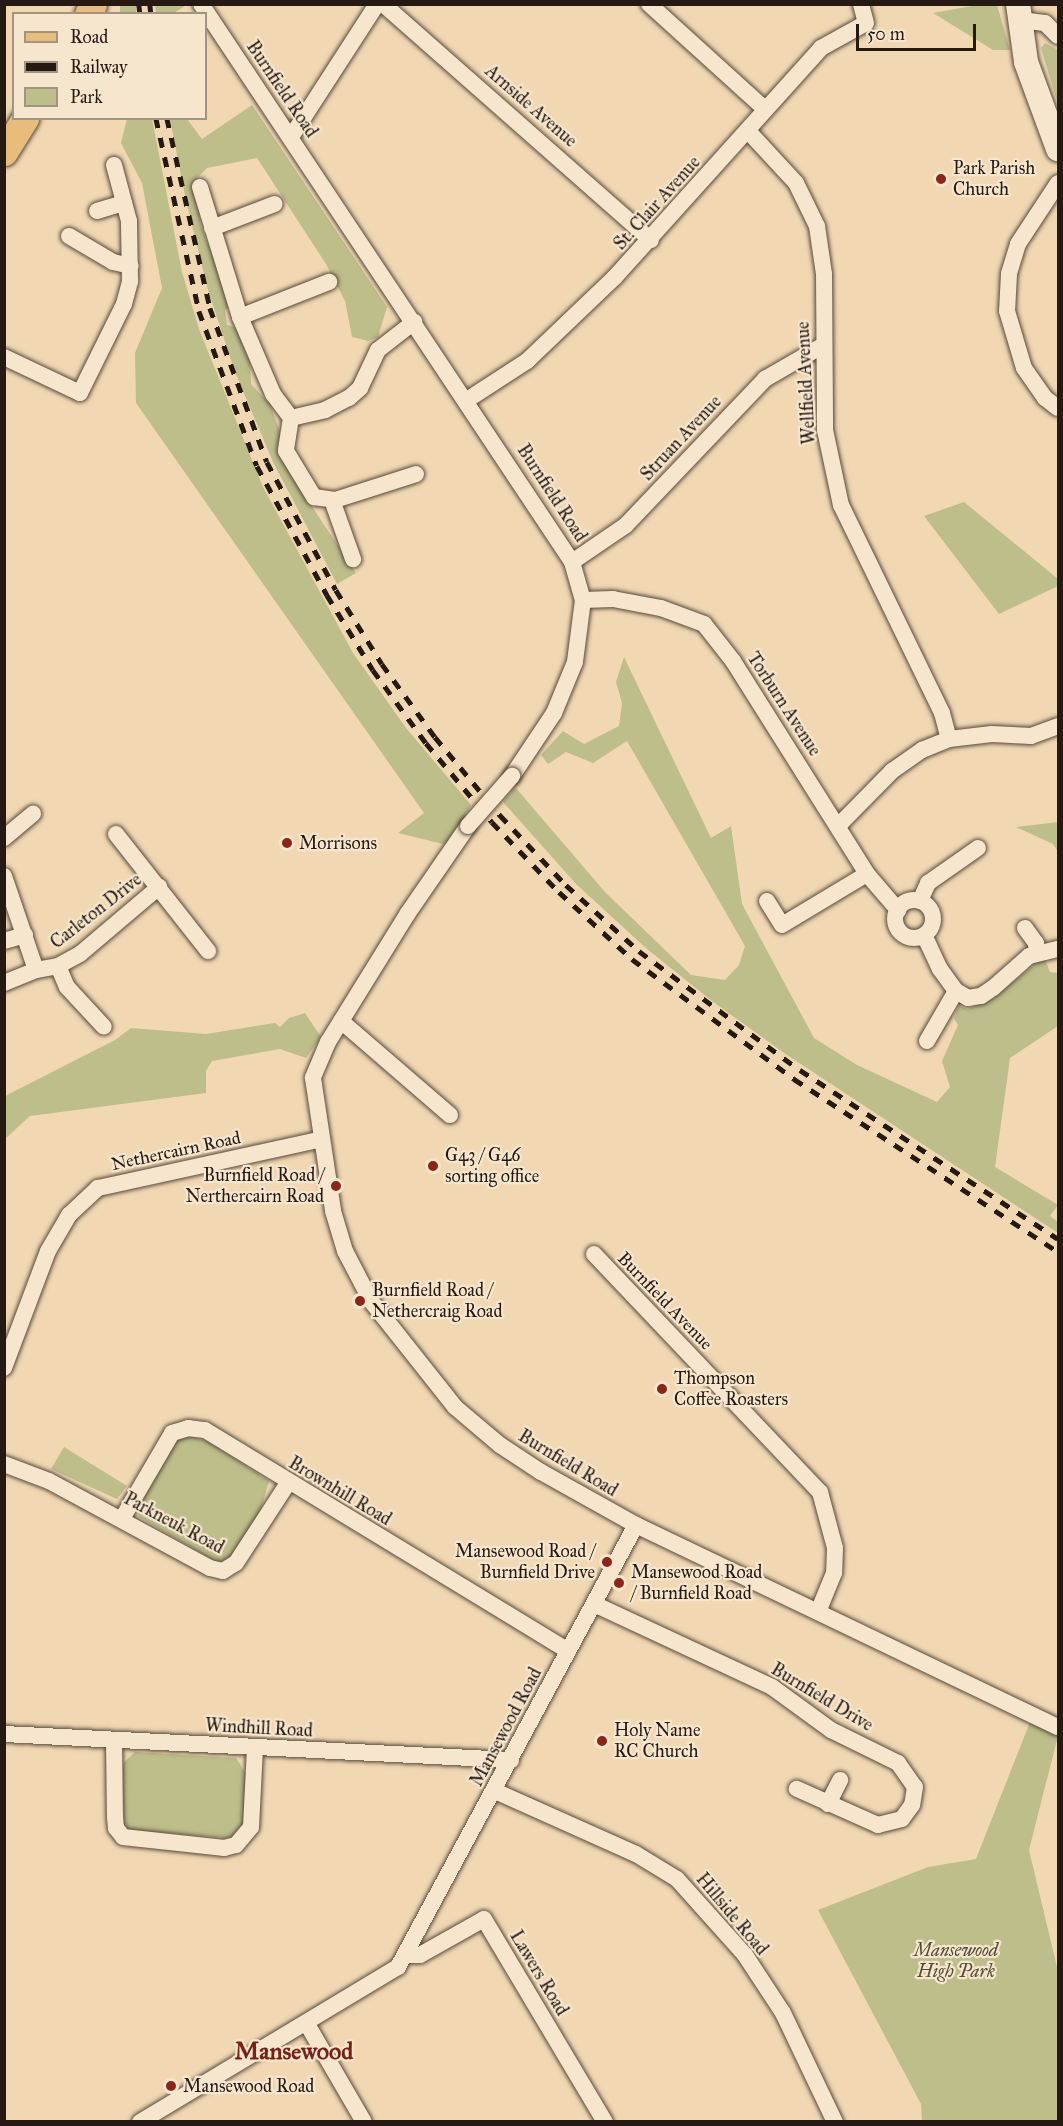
<!DOCTYPE html>
<style>
body{margin:0}
#map{position:relative;width:1063px;height:2126px;overflow:hidden;background:#f1d8b3;font-family:"IM FELL Great Primer",serif}
div>[style]{position:absolute}
[style*='--x']{left:calc(var(--x)*1px);top:calc(var(--y)*1px);width:calc(var(--w)*1px);rotate:calc(var(--a)*1deg)}
.green>*{inset:0;background:#bdbe8a;transform-origin:0 0}
.roads{filter:drop-shadow(0 0 2px #57493b) drop-shadow(0 0 2px #57493b)}
.street>*{height:16px;margin:-8px;padding:0 8px;transform-origin:8px;border-radius:8px;background:#f6e6ce}
.street>.ring{margin:-8px;padding:0;box-sizing:content-box;background:none;border:16px solid #f6e6ce;border-radius:50%}
.secondary>*{height:24px;margin:-12px;padding:0 12px;transform-origin:12px;border-radius:12px;background:#f6e6ce}
.primary>*{height:27px;margin:-13.5px;padding:0 13.5px;transform-origin:13.5px;border-radius:13.5px;background:#e8bc7a}
.rail>*{height:4.5px;margin-top:-2.25px;transform-origin:0;background:repeating-linear-gradient(90deg,#241913 0 10px,transparent 0 20px)}
.bridges{filter:drop-shadow(0 0 2px #57493b) drop-shadow(0 0 2px #57493b)}
.street-bridge>*{height:16px;margin:-8px;padding:0 8px;transform-origin:8px;border-radius:8px;background:#f6e6ce}
.dots>*{width:16px;height:16px;translate:-50% -50%;box-sizing:border-box;border:3px solid #f6e6ce;border-radius:50%}
span{translate:-50% -50%;white-space:nowrap;text-align:center;line-height:1.15;-webkit-text-stroke:4.5px #f6e6ce;paint-order:stroke}
.street-label{font-size:18px;color:#241913}
.poi-label{font-size:18px;color:#241913}
.left{translate:0 -50%;text-align:left}
.right{translate:-100% -50%;text-align:right}
.park-label{font-size:18px;color:#524b37;font-style:italic}
.district-label{font-size:24px;color:#7a1f14;font-weight:700}
.frame{position:absolute;inset:0;border:6px solid #241913;pointer-events:none}
.legend{position:absolute;left:12px;top:12px;width:195px;height:108px;box-sizing:border-box;background:#f6e6ce;border:2px solid #a29483;margin:0;padding:8px 10px;list-style:none;font-size:18px;color:#241913}
.legend li{display:flex;align-items:center;gap:12px;height:30px}
.legend b{width:30px;border:2px solid #a29483}
.scale{position:absolute;left:856px;top:24px;width:120px;height:27px;box-sizing:border-box;border:3px solid #241913;border-top:0;padding-left:8px;font-size:18px;line-height:21px;white-space:nowrap;color:#241913;-webkit-text-stroke:4px #f6e6ce;paint-order:stroke}
</style>
<div id="map">
<div class="green">
<i style="left:120px;top:5px;width:16px;height:8px"></i>
<i style="clip-path:polygon(155px 5px,184px 4px,185px 6px,174px 13px,156px 14px)"></i>
<i style="clip-path:polygon(977px 5px,997px 5px,1010px 50px,993px 50px,933px 13px)"></i>
<i style="clip-path:polygon(1045px 43px,1058px 50px,1058px 104px,1041px 48px)"></i>
<i style="clip-path:polygon(252px 105px,387px 307px,378px 337px,368px 341px,352px 337px,345px 301px,326px 264px,257px 158px,207px 168px,194px 181px,201px 227px,233px 306px,225px 310px,227px 325px,238px 328px,250px 355px,251px 384px,270px 404px,301px 490px,356px 573px,337px 584px,273px 462px,235px 372px,208px 290px,186px 201px,170px 119px,187px 119px,202px 139px)"></i>
<i style="clip-path:polygon(127px 119px,152px 119px,182px 272px,199px 329px,263px 487px,353px 653px,406px 728px,471px 805px,447px 845px,398px 833px,424px 813px,136px 403px,135px 353px,162px 288px,142px 183px,121px 143px)"></i>
<i style="clip-path:polygon(964px 502px,1058px 579px,1058px 586px,999px 614px,924px 516px)"></i>
<i style="clip-path:polygon(624px 657px,711px 838px,731px 826px,742px 904px,814px 1038px,857px 1065px,937px 1102px,950px 1087px,942px 1061px,958px 1025px,954px 1018px,959px 1006px,968px 1009px,991px 1000px,1044px 957px,1050px 972px,1058px 973px,1058px 1026px,1010px 1058px,995px 1167px,1058px 1205px,1050px 1216px,1058px 1222px,1058px 1233px,784px 1053px,712px 1001px,647px 949px,576px 884px,503px 802px,515px 787px,605px 892px,691px 975px,725px 980px,739px 965px,745px 946px,627px 741px,593px 763px,566px 752px,548px 764px,541px 755px,563px 731px,584px 744px,619px 726px,622px 703px,616px 682px)"></i>
<i style="clip-path:polygon(1058px 822px,1058px 852px,1053px 844px,1016px 827px)"></i>
<i style="clip-path:polygon(305px 1013px,321px 1037px,306px 1058px,280px 1049px,212px 1061px,206px 1071px,206px 1093px,30px 1116px,5px 1139px,5px 1096px,115px 1040px,131px 1028px,206px 1034px,275px 1023px,280px 1027px,289px 1018px)"></i>
<i style="clip-path:polygon(192px 1437px,209px 1442px,269px 1481px,259px 1516px,229px 1559px,216px 1562px,139px 1517px,137px 1507px,146px 1489px,178px 1439px)"></i>
<i style="clip-path:polygon(64px 1447px,127px 1486px,117px 1499px,51px 1469px)"></i>
<i style="clip-path:polygon(1030px 1722px,1058px 1736px,1029px 1850px,1058px 1971px,1058px 2121px,922px 2121px,921px 2104px,818px 1910px,928px 1867px,976px 1859px)"></i>
<i style="clip-path:polygon(135px 1752px,236px 1758px,246px 1774px,245px 1823px,237px 1834px,227px 1838px,129px 1830px,124px 1822px,122px 1764px)"></i>
</div>
<div class="roads">
<div class="street">
<i style="--x:201;--y:4;--w:670;--a:56.38"></i>
<i style="--x:572;--y:562;--w:40;--a:74"></i>
<i style="--x:583;--y:600;--w:63;--a:97.4"></i>
<i style="--x:575;--y:662;--w:55;--a:112.4"></i>
<i style="--x:554;--y:713;--w:76;--a:123.7"></i>
<i style="--x:383;--y:4;--w:357;--a:41.4"></i>
<i style="--x:649;--y:4;--w:156;--a:42.2"></i>
<i style="--x:1020;--y:20;--w:25;--a:7"></i>
<i style="--x:1045;--y:23;--w:18;--a:45"></i>
<i style="--x:748;--y:131;--w:71;--a:47.3"></i>
<i style="--x:796;--y:183;--w:48;--a:64"></i>
<i style="--x:817;--y:226;--w:49;--a:81.7"></i>
<i style="--x:824;--y:274;--w:156;--a:89.6"></i>
<i style="--x:825;--y:430;--w:77;--a:78"></i>
<i style="--x:841;--y:505;--w:231;--a:64.1"></i>
<i style="--x:942;--y:713;--w:27;--a:75"></i>
<i style="--x:291;--y:137;--w:158;--a:-57.1"></i>
<i style="--x:1058;--y:183;--w:73;--a:123.3"></i>
<i style="--x:1018;--y:244;--w:31;--a:107"></i>
<i style="--x:1009;--y:274;--w:37;--a:93"></i>
<i style="--x:1007;--y:311;--w:59;--a:73.4"></i>
<i style="--x:1024;--y:368;--w:37;--a:55"></i>
<i style="--x:1045;--y:398;--w:16;--a:38"></i>
<i style="--x:200;--y:187;--w:136;--a:72.9"></i>
<i style="--x:240;--y:317;--w:84;--a:66.8"></i>
<i style="--x:273;--y:394;--w:30;--a:53"></i>
<i style="--x:291;--y:418;--w:33;--a:99"></i>
<i style="--x:286;--y:451;--w:54;--a:58.7"></i>
<i style="--x:314;--y:497;--w:21;--a:8"></i>
<i style="--x:335;--y:500;--w:85;--a:-17.8"></i>
<i style="--x:97;--y:211;--w:28;--a:-17"></i>
<i style="--x:212;--y:228;--w:67;--a:-20.9"></i>
<i style="--x:69;--y:236;--w:51;--a:30.6"></i>
<i style="--x:113;--y:262;--w:18;--a:13"></i>
<i style="--x:240;--y:317;--w:96;--a:-21.5"></i>
<i style="--x:4;--y:357;--w:84;--a:25.3"></i>
<i style="--x:80;--y:393;--w:99;--a:-63.7"></i>
<i style="--x:124;--y:304;--w:24;--a:-75"></i>
<i style="--x:130;--y:281;--w:60;--a:-91"></i>
<i style="--x:129;--y:221;--w:58;--a:-105"></i>
<i style="--x:467;--y:400;--w:72;--a:-33"></i>
<i style="--x:527;--y:361;--w:122;--a:-43.7"></i>
<i style="--x:615;--y:277;--w:308;--a:-48"></i>
<i style="--x:821;--y:48;--w:51;--a:-29.1"></i>
<i style="--x:866;--y:23;--w:20;--a:-105"></i>
<i style="--x:291;--y:418;--w:35;--a:-13"></i>
<i style="--x:325;--y:410;--w:27;--a:-27"></i>
<i style="--x:349;--y:398;--w:15;--a:-42"></i>
<i style="--x:360;--y:388;--w:42;--a:-64.7"></i>
<i style="--x:378;--y:350;--w:46;--a:-37.9"></i>
<i style="--x:332;--y:500;--w:63;--a:70.4"></i>
<i style="--x:572;--y:562;--w:65;--a:-34.4"></i>
<i style="--x:626;--y:525;--w:202;--a:-46.4"></i>
<i style="--x:765;--y:379;--w:66;--a:-30.1"></i>
<i style="--x:583;--y:600;--w:30;--a:-2"></i>
<i style="--x:613;--y:599;--w:49;--a:10.6"></i>
<i style="--x:661;--y:608;--w:46;--a:20.4"></i>
<i style="--x:704;--y:624;--w:47;--a:51.9"></i>
<i style="--x:733;--y:661;--w:252;--a:57.8"></i>
<i style="--x:867;--y:874;--w:48;--a:49.3"></i>
<i style="--x:468;--y:826;--w:106;--a:124.6"></i>
<i style="--x:408;--y:913;--w:152;--a:121.8"></i>
<i style="--x:328;--y:1042;--w:39;--a:113"></i>
<i style="--x:313;--y:1078;--w:134;--a:81.4"></i>
<i style="--x:333;--y:1211;--w:42;--a:73.3"></i>
<i style="--x:345;--y:1251;--w:56;--a:62.5"></i>
<i style="--x:371;--y:1301;--w:135;--a:51.6"></i>
<i style="--x:455;--y:1407;--w:59;--a:40.2"></i>
<i style="--x:500;--y:1445;--w:49;--a:33.4"></i>
<i style="--x:541;--y:1472;--w:109;--a:29.2"></i>
<i style="--x:636;--y:1525;--w:468;--a:25.6"></i>
<i style="--x:838;--y:826;--w:77;--a:-45.5"></i>
<i style="--x:892;--y:771;--w:37;--a:-35"></i>
<i style="--x:922;--y:750;--w:29;--a:-22"></i>
<i style="--x:949;--y:739;--w:43;--a:-6.6"></i>
<i style="--x:992;--y:734;--w:39;--a:3"></i>
<i style="--x:1031;--y:736;--w:29;--a:-20"></i>
<i style="--x:116;--y:834;--w:149;--a:51.8"></i>
<i style="--x:4;--y:838;--w:38;--a:-40"></i>
<i style="--x:4;--y:876;--w:99;--a:71.2"></i>
<i class="ring" style="left:895px;top:900px;width:22px;height:22px"></i>
<i style="--x:767;--y:901;--w:28;--a:58"></i>
<i style="--x:782;--y:925;--w:99;--a:-31"></i>
<i style="--x:920;--y:901;--w:20;--a:-66"></i>
<i style="--x:928;--y:883;--w:61;--a:-35"></i>
<i style="--x:1025;--y:928;--w:19;--a:54"></i>
<i style="--x:1036;--y:943;--w:10;--a:84"></i>
<i style="--x:924;--y:935;--w:38;--a:65"></i>
<i style="--x:940;--y:969;--w:27;--a:54"></i>
<i style="--x:956;--y:991;--w:14;--a:30"></i>
<i style="--x:968;--y:998;--w:13;--a:-9"></i>
<i style="--x:981;--y:996;--w:14;--a:-34"></i>
<i style="--x:993;--y:988;--w:48;--a:-41.6"></i>
<i style="--x:1029;--y:956;--w:30;--a:-14"></i>
<i style="--x:4;--y:941;--w:22;--a:-16"></i>
<i style="--x:58;--y:966;--w:23;--a:67"></i>
<i style="--x:67;--y:987;--w:54;--a:47.2"></i>
<i style="--x:4;--y:983;--w:35;--a:-22"></i>
<i style="--x:36;--y:970;--w:22;--a:-10"></i>
<i style="--x:58;--y:966;--w:25;--a:-29"></i>
<i style="--x:80;--y:954;--w:104;--a:-40.3"></i>
<i style="--x:341;--y:1021;--w:144;--a:40.8"></i>
<i style="--x:927;--y:1041;--w:58;--a:-59.9"></i>
<i style="--x:594;--y:1254;--w:328;--a:46.5"></i>
<i style="--x:820;--y:1492;--w:58;--a:75"></i>
<i style="--x:835;--y:1548;--w:25;--a:92"></i>
<i style="--x:834;--y:1573;--w:42;--a:112.3"></i>
<i style="--x:4;--y:1368;--w:125;--a:-69.4"></i>
<i style="--x:48;--y:1251;--w:42;--a:-59.7"></i>
<i style="--x:69;--y:1215;--w:40;--a:-43"></i>
<i style="--x:98;--y:1188;--w:229;--a:-12.3"></i>
<i style="--x:4;--y:1464;--w:48;--a:20.7"></i>
<i style="--x:49;--y:1481;--w:183;--a:28.4"></i>
<i style="--x:210;--y:1568;--w:13;--a:13"></i>
<i style="--x:223;--y:1571;--w:15;--a:-32"></i>
<i style="--x:236;--y:1563;--w:95;--a:-57"></i>
<i style="--x:123;--y:1517;--w:97;--a:-59.7"></i>
<i style="--x:172;--y:1433;--w:17;--a:-17"></i>
<i style="--x:188;--y:1428;--w:17;--a:7"></i>
<i style="--x:205;--y:1430;--w:425;--a:31.3"></i>
<i style="--x:594;--y:1604;--w:196;--a:25"></i>
<i style="--x:772;--y:1687;--w:73;--a:36.1"></i>
<i style="--x:831;--y:1730;--w:75;--a:26.2"></i>
<i style="--x:898;--y:1763;--w:29;--a:55"></i>
<i style="--x:915;--y:1787;--w:18;--a:99"></i>
<i style="--x:912;--y:1805;--w:17;--a:126"></i>
<i style="--x:902;--y:1819;--w:25;--a:166"></i>
<i style="--x:878;--y:1825;--w:89;--a:-156"></i>
<i style="--x:4;--y:1734;--w:508;--a:2.94"></i>
<i style="--x:114;--y:1740;--w:77;--a:89.3"></i>
<i style="--x:115;--y:1817;--w:11;--a:85"></i>
<i style="--x:116;--y:1828;--w:11;--a:52"></i>
<i style="--x:123;--y:1837;--w:102;--a:6.2"></i>
<i style="--x:224;--y:1848;--w:12;--a:-14"></i>
<i style="--x:236;--y:1845;--w:23;--a:-50"></i>
<i style="--x:251;--y:1827;--w:79;--a:-87.1"></i>
<i style="--x:495;--y:1791;--w:154;--a:24.1"></i>
<i style="--x:636;--y:1854;--w:48;--a:31.4"></i>
<i style="--x:677;--y:1879;--w:102;--a:48.2"></i>
<i style="--x:745;--y:1955;--w:69;--a:56.8"></i>
<i style="--x:783;--y:2013;--w:121;--a:64.5"></i>
<i style="--x:828;--y:1804;--w:27;--a:-63"></i>
<i style="--x:406;--y:1955;--w:14;--a:0"></i>
<i style="--x:420;--y:1955;--w:73;--a:-29.4"></i>
<i style="--x:484;--y:1919;--w:236;--a:59.2"></i>
<i style="--x:307;--y:2024;--w:113;--a:59.8"></i>
<i style="--x:140;--y:2122;--w:301;--a:-31"></i>
<i style="--x:398;--y:1967;--w:502;--a:-61.7"></i>
</div>
<div class="secondary">
<i style="--x:1018;--y:4;--w:59;--a:82.1"></i>
<i style="--x:1026;--y:62;--w:93;--a:69.8"></i>
</div>
<div class="primary">
<i style="--x:88;--y:14;--w:11;--a:-63"></i>
<i style="--x:4;--y:152;--w:40;--a:-58"></i>
</div>
</div>
<div class="rail">
<i style="--x:139;--y:4;--w:10;--a:84"></i>
<i style="--x:150;--y:4;--w:10;--a:84"></i>
<i style="--x:156;--y:118;--w:198;--a:77.4"></i>
<i style="--x:199;--y:311;--w:165;--a:69.5"></i>
<i style="--x:257;--y:466;--w:147;--a:61.5"></i>
<i style="--x:327;--y:595;--w:88;--a:58.5"></i>
<i style="--x:373;--y:670;--w:90;--a:54"></i>
<i style="--x:426;--y:743;--w:103;--a:50.1"></i>
<i style="--x:492;--y:822;--w:97;--a:46.3"></i>
<i style="--x:559;--y:892;--w:99;--a:42.5"></i>
<i style="--x:632;--y:959;--w:202;--a:36.5"></i>
<i style="--x:794;--y:1079;--w:316;--a:33.2"></i>
<i style="--x:167;--y:118;--w:195;--a:77.2"></i>
<i style="--x:210;--y:308;--w:164;--a:69.7"></i>
<i style="--x:267;--y:462;--w:145;--a:61.7"></i>
<i style="--x:336;--y:590;--w:87;--a:58.1"></i>
<i style="--x:382;--y:664;--w:90;--a:54"></i>
<i style="--x:435;--y:737;--w:102;--a:50.2"></i>
<i style="--x:500;--y:815;--w:96;--a:46.7"></i>
<i style="--x:566;--y:885;--w:98;--a:42.1"></i>
<i style="--x:639;--y:951;--w:200;--a:36.5"></i>
<i style="--x:800;--y:1070;--w:308;--a:33.2"></i>
</div>
<div class="bridges">
<div class="street-bridge">
<i style="--x:468;--y:826;--w:67;--a:-48.7"></i>
</div>
</div>
<div class="dots">
<i style="left:941px;top:179px;background:#8f2418"></i>
<i style="left:287px;top:843px;background:#8f2418"></i>
<i style="left:433px;top:1166px;background:#8f2418"></i>
<i style="left:336px;top:1186px;background:#8f2418"></i>
<i style="left:360px;top:1301px;background:#8f2418"></i>
<i style="left:662px;top:1389px;background:#8f2418"></i>
<i style="left:607px;top:1562px;background:#8f2418"></i>
<i style="left:619px;top:1583px;background:#8f2418"></i>
<i style="left:602px;top:1741px;background:#8f2418"></i>
<i style="left:171px;top:2086px;background:#8f2418"></i>
</div>
<div class="street-label">
<span style="left:282px;top:89px;rotate:56deg">Burnfield Road</span>
<span style="left:531px;top:106px;rotate:41deg">Arnside Avenue</span>
<span style="left:657px;top:203px;rotate:-48deg">St. Clair Avenue</span>
<span style="left:806px;top:383px;rotate:-93deg">Wellfield Avenue</span>
<span style="left:681px;top:438px;rotate:-47deg">Struan Avenue</span>
<span style="left:552px;top:493px;rotate:57deg">Burnfield Road</span>
<span style="left:784px;top:704px;rotate:57deg">Torburn Avenue</span>
<span style="left:96px;top:911px;rotate:-38deg">Carleton Drive</span>
<span style="left:176px;top:1151px;rotate:-12deg">Nethercairn Road</span>
<span style="left:665px;top:1301px;rotate:46deg">Burnfield Avenue</span>
<span style="left:568px;top:1463px;rotate:31deg">Burnfield Road</span>
<span style="left:340px;top:1491px;rotate:31deg">Brownhill Road</span>
<span style="left:174px;top:1523px;rotate:28deg">Parkneuk Road</span>
<span style="left:822px;top:1697px;rotate:31deg">Burnfield Drive</span>
<span style="left:506px;top:1727px;rotate:-62deg">Mansewood Road</span>
<span style="left:259px;top:1728px;rotate:3deg">Windhill Road</span>
<span style="left:732px;top:1914px;rotate:50deg">Hillside Road</span>
<span style="left:539px;top:1973px;rotate:59deg">Lawers Road</span>
</div>
<div class="poi-label">
<span class="left" style="left:953px;top:179px">Park Parish<br>Church</span>
<span class="left" style="left:299px;top:843px">Morrisons</span>
<span class="left" style="left:445px;top:1166px">G43 / G46<br>sorting office</span>
<span class="right" style="left:324px;top:1186px">Burnfield Road /<br>Nerthercairn Road</span>
<span class="left" style="left:372px;top:1301px">Burnfield Road /<br>Nethercraig Road</span>
<span class="left" style="left:674px;top:1389px">Thompson<br>Coffee Roasters</span>
<span class="right" style="left:595px;top:1562px">Mansewood Road /<br>Burnfield Drive</span>
<span class="left" style="left:631px;top:1583px">Mansewood Road<br>/ Burnfield Road</span>
<span class="left" style="left:614px;top:1741px">Holy Name<br>RC Church</span>
<span class="left" style="left:183px;top:2086px">Mansewood Road</span>
</div>
<div class="park-label">
<span style="left:956px;top:1961px">Mansewood<br>High Park</span>
</div>
<div class="district-label">
<span style="left:294px;top:2052px">Mansewood</span>
</div>
<div class="frame"></div>
<ul class="legend">
<li><b style="height:8px;background:#e8bc7a"></b>Road</li>
<li><b style="height:8px;background:#241913"></b>Railway</li>
<li><b style="height:16px;background:#bdbe8a"></b>Park</li>
</ul>
<div class="scale">50 m</div>
</div>
